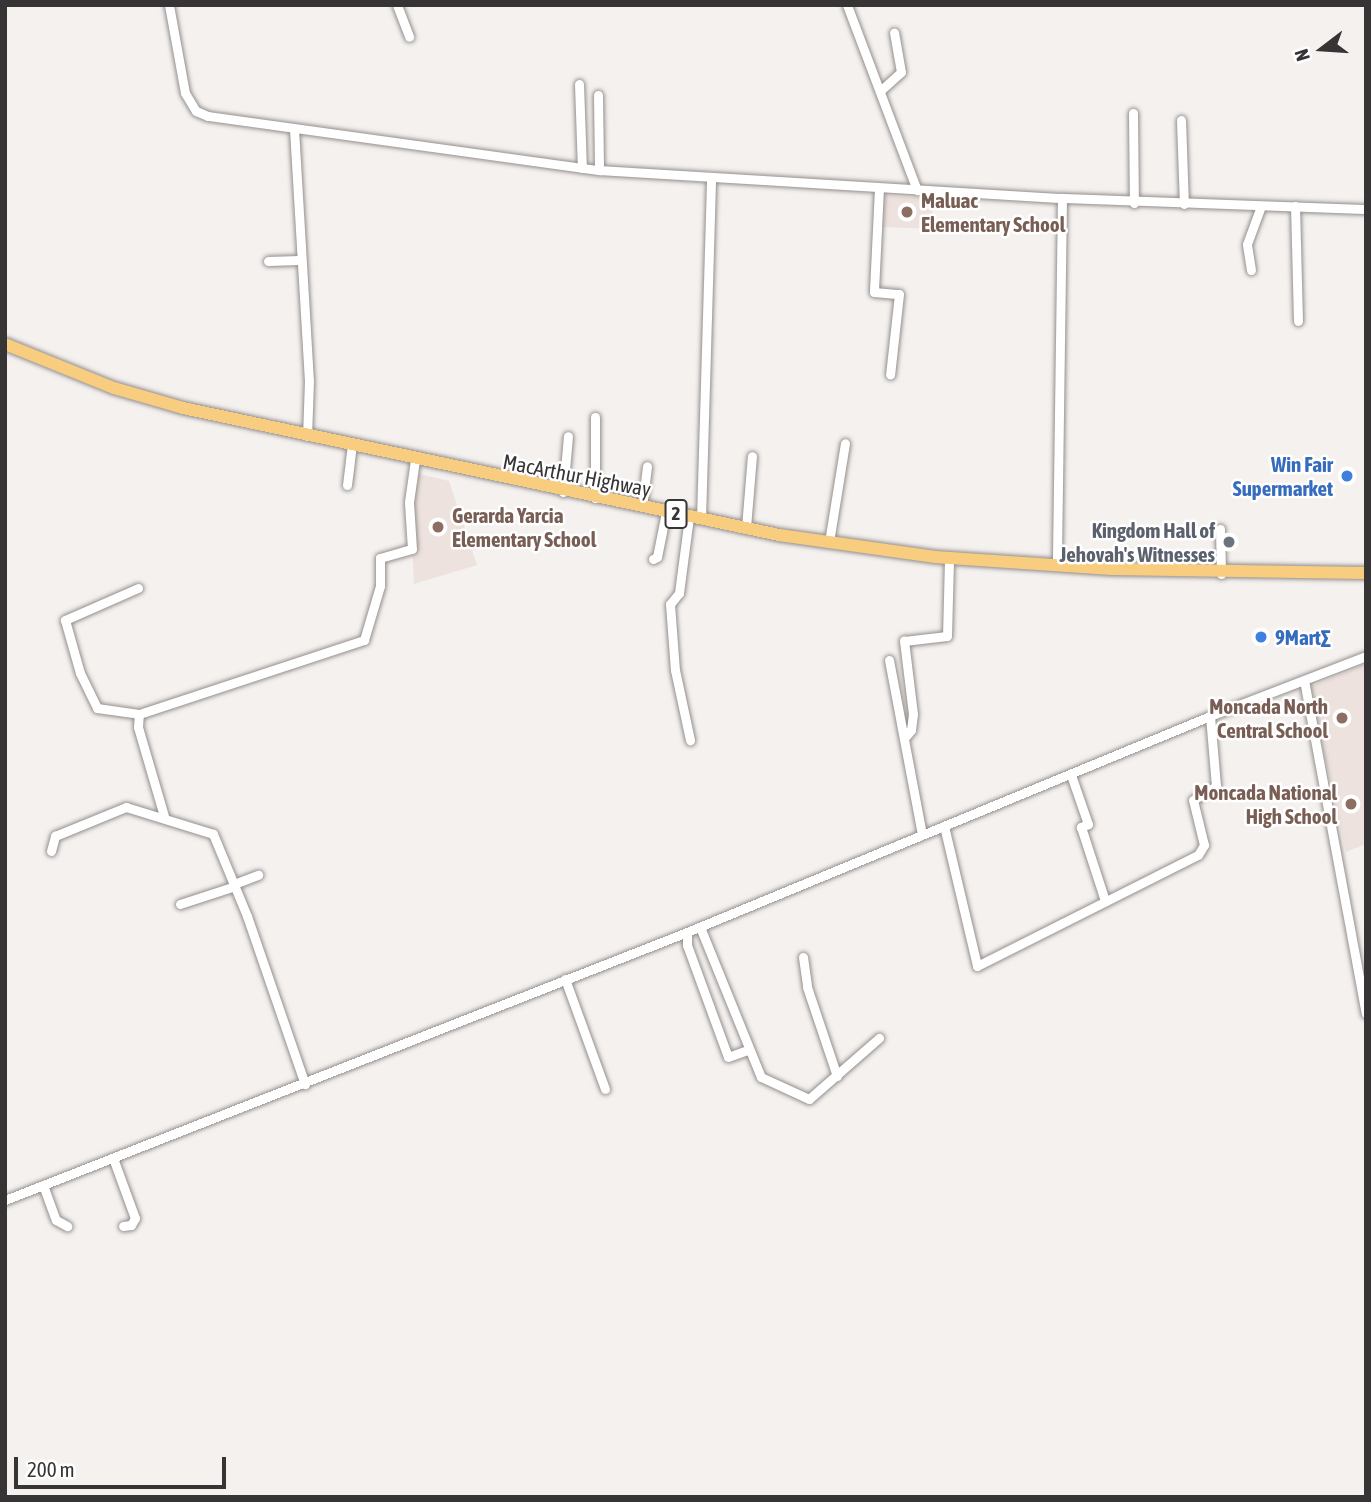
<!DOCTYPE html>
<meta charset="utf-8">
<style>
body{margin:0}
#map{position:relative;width:1371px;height:1502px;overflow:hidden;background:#f5f1ef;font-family:"Asap Condensed",sans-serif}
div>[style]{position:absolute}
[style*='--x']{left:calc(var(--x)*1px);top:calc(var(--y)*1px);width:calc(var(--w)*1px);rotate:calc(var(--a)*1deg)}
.built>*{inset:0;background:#eee2de;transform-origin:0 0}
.roads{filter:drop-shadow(0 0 2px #938f8d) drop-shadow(0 0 2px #938f8d)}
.minor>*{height:9px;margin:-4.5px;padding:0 4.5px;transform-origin:4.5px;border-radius:4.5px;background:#fff}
.highway>*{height:12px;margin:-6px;padding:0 6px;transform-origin:6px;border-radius:6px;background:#f8cd7f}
.dots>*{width:19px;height:19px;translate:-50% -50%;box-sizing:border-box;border:4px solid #fff;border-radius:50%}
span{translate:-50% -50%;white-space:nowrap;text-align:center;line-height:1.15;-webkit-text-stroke:5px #fff;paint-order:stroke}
.shield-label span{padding:2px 5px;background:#fff;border:2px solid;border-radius:5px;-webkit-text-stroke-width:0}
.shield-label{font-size:19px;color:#363434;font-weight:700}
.education-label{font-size:21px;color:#785e54;font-weight:700}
.left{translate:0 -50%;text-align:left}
.right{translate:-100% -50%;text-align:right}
.shop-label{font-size:21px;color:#366cbe;font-weight:700}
.street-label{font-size:21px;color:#363434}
.worship-label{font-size:21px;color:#5b616d;font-weight:700}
.frame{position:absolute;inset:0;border:7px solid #363434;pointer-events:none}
.north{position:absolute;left:1287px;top:14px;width:70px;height:70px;-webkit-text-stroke:5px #fff;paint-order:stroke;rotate:253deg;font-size:19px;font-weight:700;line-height:28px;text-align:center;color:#363434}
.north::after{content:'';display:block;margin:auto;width:24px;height:32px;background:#363434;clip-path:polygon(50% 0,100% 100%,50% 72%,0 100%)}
.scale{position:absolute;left:14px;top:1457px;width:212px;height:32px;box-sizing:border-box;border:4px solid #363434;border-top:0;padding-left:9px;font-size:21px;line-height:24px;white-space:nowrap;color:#363434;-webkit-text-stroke:5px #fff;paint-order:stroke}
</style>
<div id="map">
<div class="built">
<i style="left:881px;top:196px;width:52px;height:31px;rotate:2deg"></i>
<i style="clip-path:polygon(415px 473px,449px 481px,477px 565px,414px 584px,410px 490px)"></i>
<i style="clip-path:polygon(1366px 664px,1366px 844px,1346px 852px,1310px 687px)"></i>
</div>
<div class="roads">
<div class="minor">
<i style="--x:169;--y:5;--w:89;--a:79.7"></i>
<i style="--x:185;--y:93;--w:21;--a:59"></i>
<i style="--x:196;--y:111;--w:13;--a:23"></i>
<i style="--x:208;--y:116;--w:395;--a:7.9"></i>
<i style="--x:599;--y:170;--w:464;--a:3.5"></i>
<i style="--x:1062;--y:198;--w:367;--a:90.8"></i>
<i style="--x:397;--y:5;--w:34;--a:69"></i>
<i style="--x:847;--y:5;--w:198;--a:69.3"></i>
<i style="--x:579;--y:84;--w:84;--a:88"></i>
<i style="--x:880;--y:91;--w:28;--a:-42"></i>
<i style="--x:901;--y:72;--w:40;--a:-100"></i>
<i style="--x:598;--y:95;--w:75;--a:89.2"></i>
<i style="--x:1133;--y:113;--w:90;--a:89.4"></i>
<i style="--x:1181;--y:120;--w:84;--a:88"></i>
<i style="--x:294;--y:129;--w:251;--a:86.6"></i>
<i style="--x:309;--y:380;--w:56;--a:92"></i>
<i style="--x:879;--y:188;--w:104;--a:92.8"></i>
<i style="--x:874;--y:292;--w:25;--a:5"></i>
<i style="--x:899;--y:294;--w:81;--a:96.3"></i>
<i style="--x:1062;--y:198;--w:304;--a:2.1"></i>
<i style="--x:1295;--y:206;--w:115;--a:88.5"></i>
<i style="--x:268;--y:261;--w:31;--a:-2"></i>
<i style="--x:1251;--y:270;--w:26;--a:-99"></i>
<i style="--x:1247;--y:244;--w:40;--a:-69.8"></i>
<i style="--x:595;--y:417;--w:81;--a:90"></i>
<i style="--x:347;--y:485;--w:39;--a:-83"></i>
<i style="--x:563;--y:492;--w:56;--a:-84.9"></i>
<i style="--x:642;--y:507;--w:41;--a:-83"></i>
<i style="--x:689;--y:517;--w:77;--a:97.5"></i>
<i style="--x:679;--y:593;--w:14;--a:129"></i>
<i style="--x:670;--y:604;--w:66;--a:85.7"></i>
<i style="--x:675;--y:670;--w:72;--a:77.9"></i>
<i style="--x:701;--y:519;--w:340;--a:-88.3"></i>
<i style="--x:746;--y:527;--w:71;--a:-85.2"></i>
<i style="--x:1220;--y:529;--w:45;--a:88.7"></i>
<i style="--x:829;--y:542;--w:100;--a:-80.8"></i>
<i style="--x:653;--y:559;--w:4;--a:-27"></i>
<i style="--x:657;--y:557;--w:46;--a:-78.7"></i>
<i style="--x:138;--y:588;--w:80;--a:156.3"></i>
<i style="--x:65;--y:620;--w:55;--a:74.2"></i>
<i style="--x:80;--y:673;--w:39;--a:64"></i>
<i style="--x:97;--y:708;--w:42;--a:8.1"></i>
<i style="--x:889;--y:660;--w:177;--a:79.3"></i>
<i style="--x:1304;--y:680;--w:339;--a:79.5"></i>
<i style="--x:905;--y:737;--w:9;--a:-49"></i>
<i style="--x:911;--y:730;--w:16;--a:-83"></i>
<i style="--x:913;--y:714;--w:74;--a:-97"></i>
<i style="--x:904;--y:641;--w:43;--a:-6.6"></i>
<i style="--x:947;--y:636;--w:78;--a:-88.5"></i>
<i style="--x:1071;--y:775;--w:52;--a:70.9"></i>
<i style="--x:1088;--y:824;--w:8;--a:157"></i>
<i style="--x:1081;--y:827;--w:78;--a:72"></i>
<i style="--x:164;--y:816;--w:93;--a:-106.3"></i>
<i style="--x:138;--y:727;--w:13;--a:-86"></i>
<i style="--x:139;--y:714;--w:237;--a:-18.2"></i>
<i style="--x:364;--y:640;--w:56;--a:-73.5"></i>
<i style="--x:380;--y:586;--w:28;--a:-90"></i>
<i style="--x:380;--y:558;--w:33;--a:-16"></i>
<i style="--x:412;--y:549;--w:47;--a:-93.7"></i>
<i style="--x:409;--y:502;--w:42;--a:-81.9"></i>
<i style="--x:944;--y:826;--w:144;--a:76.7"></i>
<i style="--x:977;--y:966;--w:247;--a:-26.7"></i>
<i style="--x:1198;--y:855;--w:12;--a:-59"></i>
<i style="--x:1204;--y:845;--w:46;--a:-103.7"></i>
<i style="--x:1193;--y:800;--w:27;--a:-31"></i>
<i style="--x:1216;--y:786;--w:70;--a:-94.9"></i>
<i style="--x:51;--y:851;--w:16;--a:-75"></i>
<i style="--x:55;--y:836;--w:77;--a:-22.2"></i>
<i style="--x:126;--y:807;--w:91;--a:17.2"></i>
<i style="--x:213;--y:834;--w:89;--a:67.5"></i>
<i style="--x:247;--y:916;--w:178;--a:71"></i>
<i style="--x:234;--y:884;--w:26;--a:-21"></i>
<i style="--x:180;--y:904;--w:58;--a:-18.1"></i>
<i style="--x:700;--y:927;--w:162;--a:67.9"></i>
<i style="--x:761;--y:1077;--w:53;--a:24.6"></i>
<i style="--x:809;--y:1099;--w:93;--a:-41.1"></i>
<i style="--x:687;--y:932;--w:13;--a:90"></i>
<i style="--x:687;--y:945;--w:119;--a:69.9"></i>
<i style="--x:728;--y:1057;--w:20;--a:-20"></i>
<i style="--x:803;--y:957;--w:30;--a:82"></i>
<i style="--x:807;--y:987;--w:94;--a:71.4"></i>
<i style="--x:565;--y:979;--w:117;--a:70"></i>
<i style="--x:113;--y:1158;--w:64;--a:69.9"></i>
<i style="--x:135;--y:1218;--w:8;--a:120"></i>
<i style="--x:131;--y:1225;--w:8;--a:173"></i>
<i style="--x:43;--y:1185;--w:37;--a:70"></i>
<i style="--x:56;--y:1220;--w:13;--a:29"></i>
<i style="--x:5;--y:1200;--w:733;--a:-21.45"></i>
<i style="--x:687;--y:932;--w:566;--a:-22.44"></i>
<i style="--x:1210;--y:716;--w:167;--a:-21"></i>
</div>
<div class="highway">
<i style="--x:5;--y:344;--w:118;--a:22"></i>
<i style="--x:114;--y:388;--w:72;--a:16.2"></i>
<i style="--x:183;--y:408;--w:609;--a:12.03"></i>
<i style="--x:779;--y:535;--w:158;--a:8"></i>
<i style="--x:935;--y:557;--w:177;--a:3.9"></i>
<i style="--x:1112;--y:569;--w:254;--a:0.9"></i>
</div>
</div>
<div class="dots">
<i style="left:907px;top:212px;background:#8d6e63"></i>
<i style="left:1347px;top:476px;background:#3f7fe0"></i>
<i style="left:438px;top:527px;background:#8d6e63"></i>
<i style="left:1229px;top:542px;background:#6b7280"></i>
<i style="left:1261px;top:637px;background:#3f7fe0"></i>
<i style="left:1342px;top:718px;background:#8d6e63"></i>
<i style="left:1351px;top:804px;background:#8d6e63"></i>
</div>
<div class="shield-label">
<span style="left:676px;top:514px">2</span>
</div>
<div class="education-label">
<span class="left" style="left:921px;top:212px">Maluac<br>Elementary School</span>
<span class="left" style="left:452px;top:527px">Gerarda Yarcia<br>Elementary School</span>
<span class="right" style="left:1328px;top:718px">Moncada North<br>Central School</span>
<span class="right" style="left:1337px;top:804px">Moncada National<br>High School</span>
</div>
<div class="shop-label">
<span class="right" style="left:1333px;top:476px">Win Fair<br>Supermarket</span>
<span class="left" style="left:1275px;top:637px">9Mart∑</span>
</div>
<div class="street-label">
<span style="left:577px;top:475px;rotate:11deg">MacArthur Highway</span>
</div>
<div class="worship-label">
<span class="right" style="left:1215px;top:542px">Kingdom Hall of<br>Jehovah's Witnesses</span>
</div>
<div class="frame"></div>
<div class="north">N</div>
<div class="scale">200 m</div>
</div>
